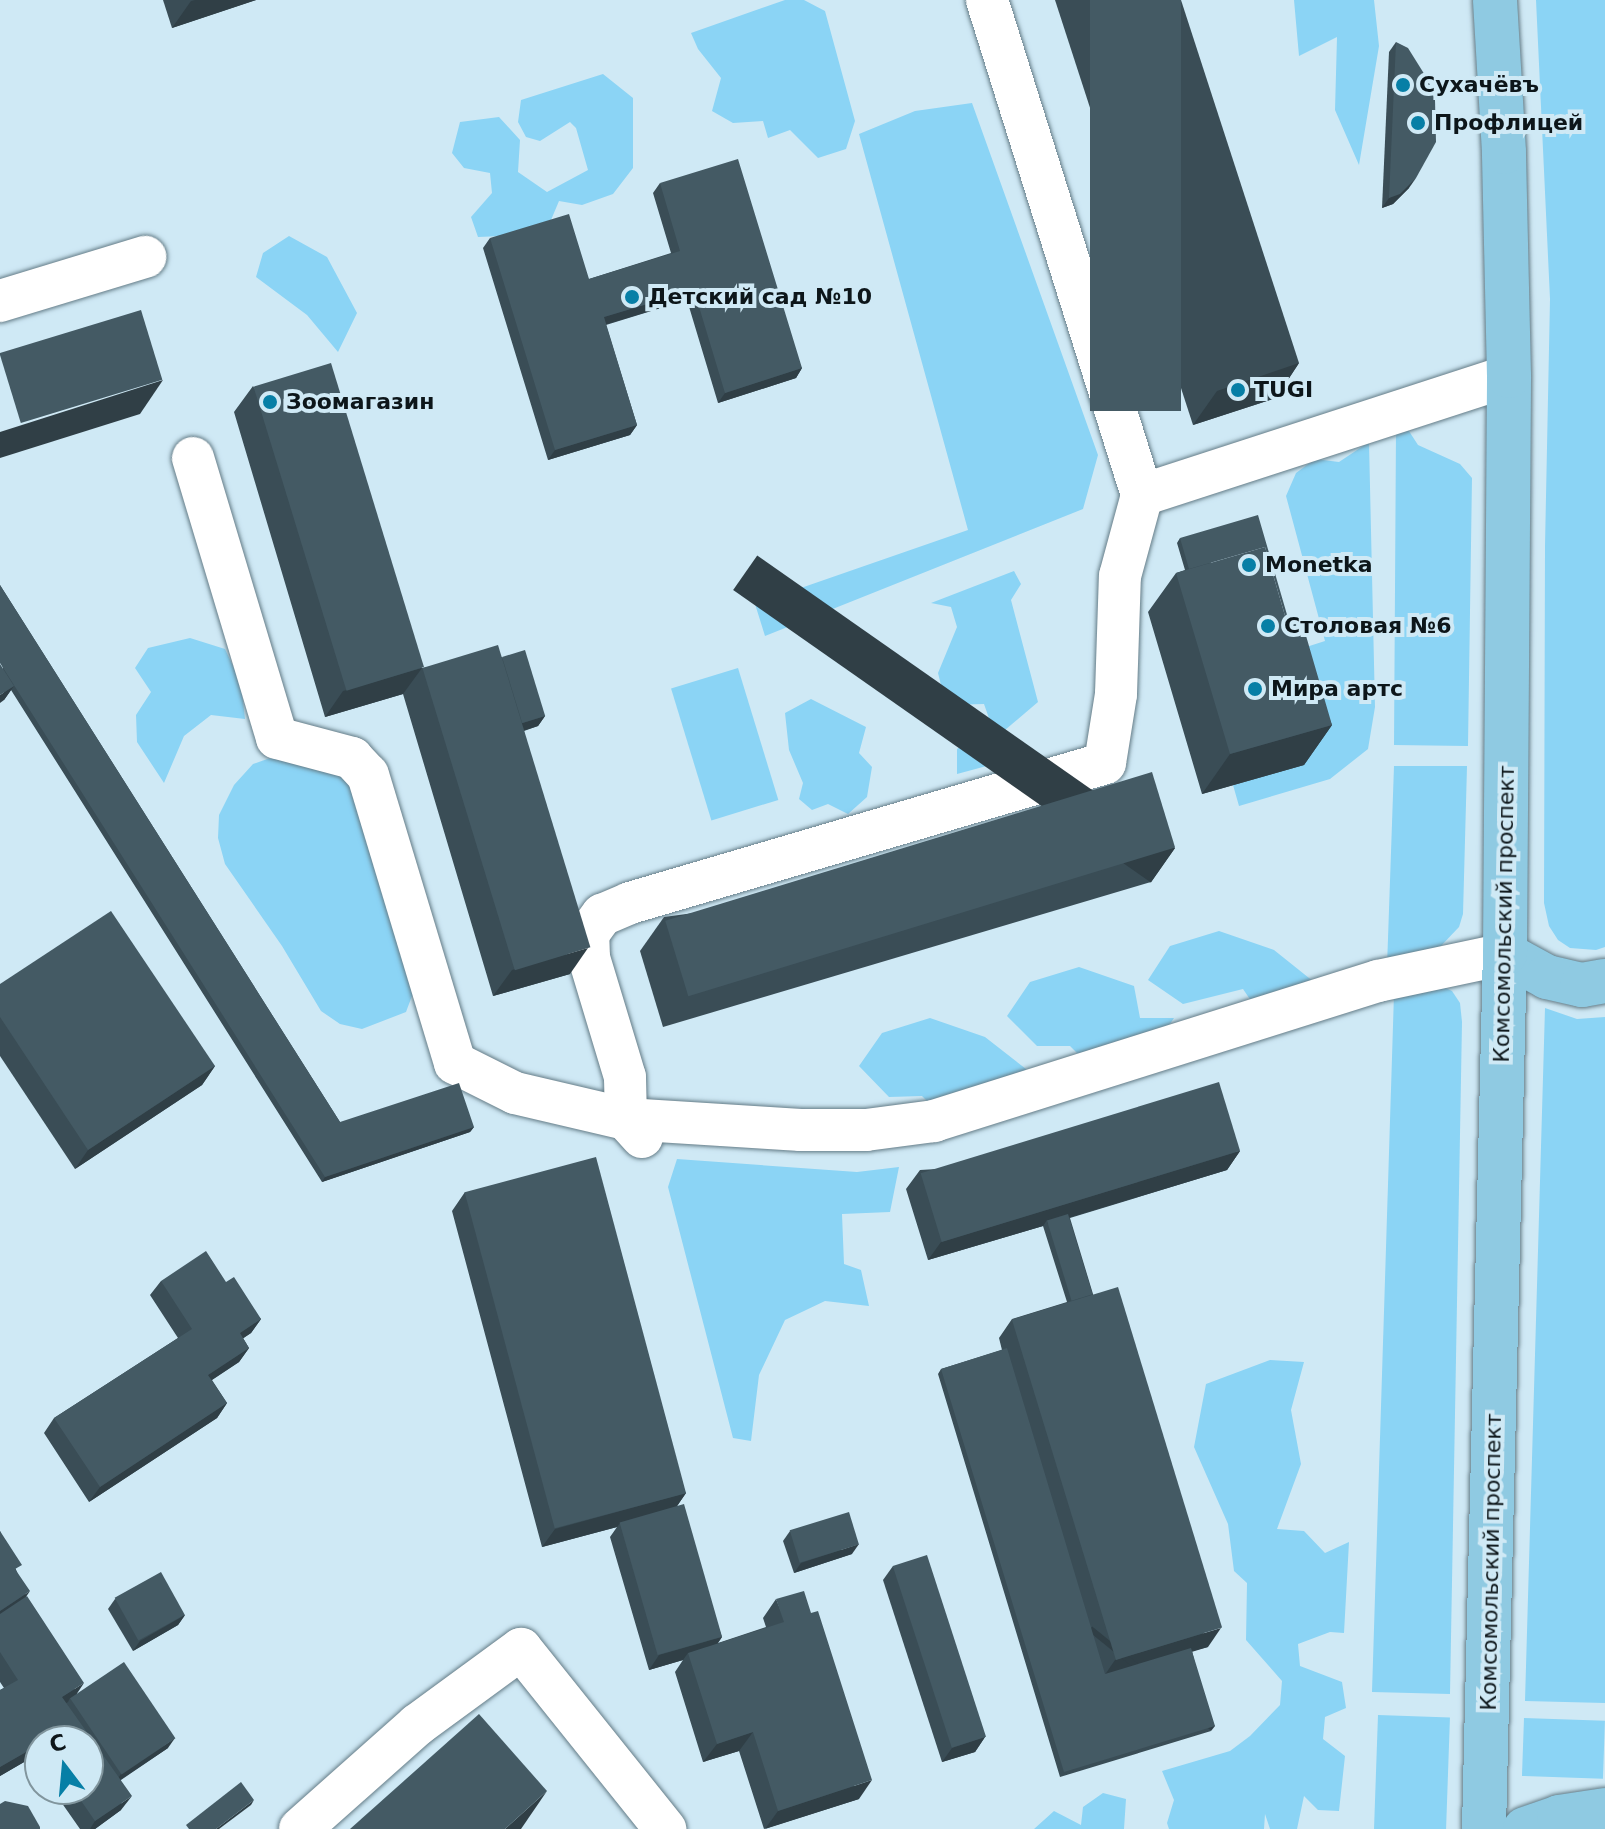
<!DOCTYPE html>
<meta charset="utf-8">
<style>
body{margin:0}
#map{position:relative;width:1605px;height:1829px;overflow:hidden;background:#cfe9f5;font-family:"DejaVu Sans",sans-serif}
div>[style]{position:absolute}
[style*='--x']{left:calc(var(--x)*1px);top:calc(var(--y)*1px);width:calc(var(--w)*1px);rotate:calc(var(--a)*1deg)}
.green>*{inset:0;background:#8bd4f5;transform-origin:0 0}
.roads{filter:drop-shadow(0 0 2px #647c87) drop-shadow(0 0 2px #647c87)}
.minor>*{height:42px;margin:-21px;padding:0 21px;transform-origin:21px;border-radius:21px;background:#fff}
.major>*{height:44px;margin:-22px;padding:0 22px;transform-origin:22px;border-radius:22px;background:#8fcae2}
.wall>*{inset:0;background:#3a4d56}
.shaded-wall>*{inset:0;background:#303f46;transform-origin:0 0}
.building>*{inset:0;background:#445a64;transform-origin:0 0}
.dots>*{width:22px;height:22px;translate:-50% -50%;box-sizing:border-box;border:4px solid #cfe9f5;border-radius:50%}
span{translate:-50% -50%;white-space:nowrap;text-align:center;line-height:1.15;-webkit-text-stroke:8px #cfe9f5;paint-order:stroke}
.poi-label{font-size:22px;color:#0d161a;font-weight:700}
.left{translate:0 -50%;text-align:left}
.street-label{font-size:22px;color:#0d161a}
.north{position:absolute;left:24px;top:1725px;width:80px;height:80px;box-sizing:border-box;background:#cfe9f5;border:2px solid #81959d;border-radius:50%;rotate:344deg;font-size:22px;font-weight:700;line-height:32px;text-align:center;color:#0d161a}
.north::after{content:'';display:block;margin:auto;width:28px;height:36px;background:#077fa6;clip-path:polygon(50% 0,100% 100%,50% 72%,0 100%)}
</style>
<div id="map">
<div class="green">
<i style="clip-path:polygon(785px 0,804px 0,825px 11px,855px 121px,846px 149px,818px 158px,790px 130px,768px 138px,763px 121px,733px 123px,712px 111px,721px 78px,698px 49px,691px 33px)"></i>
<i style="clip-path:polygon(1294px 0,1374px 0,1379px 46px,1359px 165px,1335px 110px,1337px 37px,1299px 56px)"></i>
<i style="clip-path:polygon(1536px 0,1605px 0,1605px 947px,1596px 950px,1570px 948px,1558px 940px,1549px 926px,1544px 903px,1545px 546px,1550px 299px)"></i>
<i style="clip-path:polygon(603px 74px,633px 98px,633px 168px,613px 194px,582px 205px,559px 201px,551px 220px,502px 236px,478px 237px,471px 217px,492px 193px,490px 173px,464px 168px,452px 153px,460px 122px,499px 117px,520px 140px,518px 172px,547px 192px,588px 170px,576px 128px,570px 122px,540px 141px,526px 137px,518px 122px,521px 100px)"></i>
<i style="clip-path:polygon(972px 103px,1098px 455px,1083px 509px,765px 636px,755px 604px,968px 530px,859px 134px,915px 111px)"></i>
<i style="clip-path:polygon(289px 236px,327px 257px,357px 313px,338px 352px,307px 315px,256px 277px,263px 253px)"></i>
<i style="clip-path:polygon(1405px 425px,1418px 445px,1460px 464px,1472px 478px,1468px 746px,1394px 745px,1396px 429px)"></i>
<i style="clip-path:polygon(1369px 442px,1375px 707px,1368px 749px,1330px 779px,1239px 806px,1233px 785px,1304px 764px,1300px 649px,1325px 641px,1286px 496px,1296px 473px,1315px 459px,1339px 462px)"></i>
<i style="clip-path:polygon(1014px 571px,1021px 584px,1011px 600px,1038px 702px,1005px 730px,994px 764px,957px 774px,957px 749px,991px 724px,984px 704px,946px 705px,938px 673px,957px 627px,951px 607px,931px 603px)"></i>
<i style="clip-path:polygon(190px 638px,225px 649px,241px 683px,245px 719px,211px 715px,184px 736px,164px 783px,137px 742px,136px 715px,151px 692px,135px 668px,148px 648px)"></i>
<i style="left:738px;top:668px;width:138px;height:70px;rotate:73deg"></i>
<i style="clip-path:polygon(811px 699px,866px 727px,859px 753px,872px 767px,867px 797px,848px 814px,828px 804px,812px 810px,799px 799px,803px 783px,789px 750px,785px 713px)"></i>
<i style="clip-path:polygon(284px 753px,319px 760px,355px 783px,416px 985px,406px 1012px,362px 1029px,340px 1024px,321px 1011px,282px 946px,225px 864px,218px 838px,219px 815px,234px 785px,253px 764px)"></i>
<i style="clip-path:polygon(1394px 766px,1467px 766px,1463px 914px,1459px 927px,1439px 948px,1387px 967px)"></i>
<i style="clip-path:polygon(1219px 931px,1274px 950px,1314px 982px,1260px 1014px,1243px 989px,1183px 1004px,1148px 980px,1170px 946px)"></i>
<i style="clip-path:polygon(1079px 967px,1134px 986px,1140px 1018px,1174px 1018px,1157px 1043px,1087px 1063px,1070px 1046px,1037px 1046px,1007px 1016px,1030px 982px)"></i>
<i style="clip-path:polygon(1439px 985px,1452px 991px,1460px 1003px,1462px 1022px,1450px 1694px,1372px 1692px,1394px 994px)"></i>
<i style="clip-path:polygon(1545px 1008px,1577px 1019px,1605px 1017px,1605px 1703px,1525px 1701px)"></i>
<i style="clip-path:polygon(930px 1018px,985px 1037px,1026px 1069px,1008px 1093px,939px 1113px,922px 1096px,889px 1097px,859px 1066px,882px 1033px)"></i>
<i style="clip-path:polygon(677px 1159px,857px 1172px,899px 1167px,890px 1212px,842px 1214px,844px 1264px,861px 1270px,869px 1306px,825px 1301px,785px 1320px,759px 1375px,751px 1441px,733px 1438px,668px 1187px)"></i>
<i style="clip-path:polygon(1270px 1360px,1304px 1362px,1291px 1410px,1301px 1464px,1277px 1529px,1304px 1531px,1325px 1553px,1349px 1542px,1344px 1633px,1330px 1632px,1298px 1644px,1300px 1666px,1342px 1682px,1346px 1708px,1325px 1717px,1323px 1739px,1345px 1756px,1339px 1811px,1318px 1810px,1304px 1796px,1297px 1829px,1270px 1829px,1265px 1814px,1264px 1829px,1169px 1829px,1167px 1823px,1174px 1800px,1162px 1771px,1230px 1751px,1250px 1736px,1280px 1705px,1282px 1681px,1246px 1640px,1247px 1583px,1234px 1571px,1228px 1524px,1194px 1447px,1206px 1384px)"></i>
<i style="left:1378px;top:1715px;width:72px;height:114px;rotate:2deg"></i>
<i style="left:1524px;top:1718px;width:81px;height:58px;rotate:2deg"></i>
<i style="clip-path:polygon(1103px 1793px,1126px 1799px,1124px 1829px,1034px 1829px,1054px 1811px,1081px 1825px,1083px 1807px)"></i>
</div>
<div class="roads">
<div class="minor">
<i style="--x:0;--y:301;--w:152;--a:-16.9"></i>
<i style="--x:193;--y:458;--w:292;--a:73.3"></i>
<i style="--x:277;--y:738;--w:78;--a:14.9"></i>
<i style="--x:352;--y:758;--w:23;--a:47"></i>
<i style="--x:368;--y:775;--w:301;--a:73.2"></i>
<i style="--x:455;--y:1063;--w:67;--a:26.6"></i>
<i style="--x:515;--y:1093;--w:114;--a:13.2"></i>
<i style="--x:626;--y:1119;--w:175;--a:3.6"></i>
<i style="--x:801;--y:1130;--w:65;--a:0"></i>
<i style="--x:866;--y:1130;--w:69;--a:-7.5"></i>
<i style="--x:934;--y:1121;--w:466;--a:-17.5"></i>
<i style="--x:1378;--y:981;--w:130;--a:-12"></i>
<i style="--x:1142;--y:495;--w:386;--a:-18"></i>
<i style="--x:642;--y:1137;--w:24;--a:-132"></i>
<i style="--x:626;--y:1119;--w:42;--a:-91.4"></i>
<i style="--x:625;--y:1077;--w:124;--a:-106.8"></i>
<i style="--x:589;--y:958;--w:24;--a:-92"></i>
<i style="--x:588;--y:934;--w:24;--a:-54"></i>
<i style="--x:602;--y:915;--w:30;--a:-23"></i>
<i style="--x:630;--y:903;--w:495;--a:-16.4"></i>
<i style="--x:1105;--y:763;--w:70;--a:-80.9"></i>
<i style="--x:1116;--y:694;--w:118;--a:-88.1"></i>
<i style="--x:1120;--y:576;--w:84;--a:-74.8"></i>
<i style="--x:1142;--y:495;--w:519;--a:-107.39"></i>
<i style="--x:300;--y:1829;--w:157;--a:-41.6"></i>
<i style="--x:417;--y:1725;--w:129;--a:-36.2"></i>
<i style="--x:521;--y:1649;--w:231;--a:51.3"></i>
</div>
<div class="major">
<i style="--x:1505;--y:954;--w:48;--a:28.7"></i>
<i style="--x:1547;--y:977;--w:36;--a:13"></i>
<i style="--x:1582;--y:985;--w:23;--a:-10"></i>
<i style="--x:1484;--y:1829;--w:875;--a:-88.63"></i>
<i style="--x:1505;--y:954;--w:578;--a:-89.6"></i>
<i style="--x:1509;--y:376;--w:224;--a:-91.3"></i>
<i style="--x:1504;--y:152;--w:152;--a:-93.4"></i>
<i style="--x:1525;--y:1829;--w:36;--a:-19"></i>
<i style="--x:1559;--y:1817;--w:47;--a:-8.7"></i>
</div>
</div>
<div class="wall">
<i style="clip-path:polygon(163px 0,256px 0,172px 28px)"></i>
<i style="clip-path:polygon(1055px 0,1181px 0,1299px 363px,1276px 398px,1193px 425px)"></i>
<i style="clip-path:polygon(1396px 42px,1409px 188px,1393px 204px,1382px 208px,1389px 52px)"></i>
<i style="clip-path:polygon(660px 183px,802px 368px,796px 378px,718px 403px,687px 300px,606px 325px,637px 425px,630px 435px,548px 460px,483px 248px,490px 238px,589px 279px,671px 253px,653px 193px)"></i>
<i style="clip-path:polygon(253px 386px,422px 668px,502px 657px,545px 716px,538px 726px,524px 731px,570px 974px,493px 996px,403px 694px,325px 717px,234px 412px)"></i>
<i style="clip-path:polygon(1180px 538px,1290px 625px,1332px 725px,1304px 765px,1202px 794px,1148px 612px,1176px 573px,1185px 570px,1177px 543px)"></i>
<i style="clip-path:polygon(0 585px,340px 1122px,474px 1127px,470px 1132px,322px 1182px,11px 690px,4px 700px)"></i>
<i style="clip-path:polygon(1175px 848px,1151px 882px,663px 1027px,640px 951px,664px 917px)"></i>
<i style="clip-path:polygon(0 984px,215px 1066px,202px 1085px,75px 1169px,0 1056px)"></i>
<i style="clip-path:polygon(1240px 1151px,1227px 1170px,1070px 1218px,1093px 1294px,1208px 1647px,1192px 1651px,1211px 1731px,1060px 1777px,938px 1374px,941px 1369px,1002px 1350px,999px 1338px,1012px 1319px,1067px 1302px,1043px 1226px,928px 1260px,906px 1189px,920px 1170px)"></i>
<i style="clip-path:polygon(465px 1192px,686px 1493px,677px 1506px,722px 1637px,718px 1643px,766px 1627px,763px 1618px,776px 1599px,859px 1799px,764px 1829px,739px 1751px,703px 1762px,675px 1672px,683px 1660px,649px 1670px,610px 1537px,617px 1527px,542px 1547px,452px 1211px)"></i>
<i style="clip-path:polygon(161px 1281px,226px 1282px,261px 1319px,251px 1333px,243px 1338px,249px 1348px,239px 1362px,212px 1380px,227px 1403px,217px 1418px,89px 1502px,44px 1433px,54px 1418px,178px 1338px,150px 1295px)"></i>
<i style="clip-path:polygon(0 1531px,17px 1572px,26px 1597px,77px 1694px,168px 1748px,121px 1780px,121px 1810px,95px 1829px,80px 1829px,52px 1789px,88px 1789px,40px 1741px,40px 1771px,31px 1758px,0 1776px,0 1690px,4px 1688px,0 1682px)"></i>
<i style="clip-path:polygon(790px 1531px,852px 1554px,794px 1573px,783px 1541px)"></i>
<i style="clip-path:polygon(893px 1566px,985px 1737px,975px 1752px,942px 1762px,883px 1580px)"></i>
<i style="clip-path:polygon(115px 1599px,185px 1615px,178px 1625px,133px 1651px,108px 1609px)"></i>
</div>
<div class="shaded-wall">
<i style="clip-path:polygon(195px 0,256px 0,172px 28px,191px 1px)"></i>
<i style="clip-path:polygon(1416px 178px,1409px 188px,1393px 204px,1382px 208px,1389px 198px)"></i>
<i style="clip-path:polygon(694px 290px,687px 300px,597px 327px,604px 317px)"></i>
<i style="clip-path:polygon(1299px 363px,1276px 398px,1193px 425px,1217px 391px)"></i>
<i style="clip-path:polygon(802px 368px,796px 378px,718px 403px,725px 393px)"></i>
<i style="clip-path:polygon(163px 380px,140px 414px,0 458px,0 432px)"></i>
<i style="clip-path:polygon(637px 425px,630px 435px,548px 460px,555px 450px)"></i>
<i style="clip-path:polygon(422px 668px,403px 694px,325px 717px,343px 691px)"></i>
<i style="clip-path:polygon(14px 686px,4px 700px,0 703px,0 695px)"></i>
<i style="clip-path:polygon(545px 716px,538px 726px,500px 738px,507px 728px)"></i>
<i style="clip-path:polygon(1332px 725px,1304px 765px,1202px 794px,1230px 754px)"></i>
<i style="left:1175px;top:848px;width:42px;height:510px;rotate:125deg"></i>
<i style="clip-path:polygon(588px 948px,570px 974px,493px 996px,512px 970px)"></i>
<i style="clip-path:polygon(215px 1066px,202px 1085px,75px 1169px,88px 1150px)"></i>
<i style="clip-path:polygon(474px 1127px,470px 1132px,322px 1182px,325px 1177px)"></i>
<i style="clip-path:polygon(1240px 1151px,1227px 1170px,1048px 1224px,1047px 1220px,1043px 1226px,928px 1260px,941px 1242px)"></i>
<i style="clip-path:polygon(261px 1319px,251px 1333px,229px 1348px,240px 1333px)"></i>
<i style="clip-path:polygon(249px 1348px,239px 1362px,198px 1389px,208px 1375px)"></i>
<i style="clip-path:polygon(227px 1403px,217px 1418px,89px 1502px,100px 1487px)"></i>
<i style="clip-path:polygon(686px 1493px,673px 1512px,620px 1523px,617px 1527px,542px 1547px,555px 1529px)"></i>
<i style="clip-path:polygon(859px 1544px,852px 1554px,794px 1573px,801px 1563px)"></i>
<i style="clip-path:polygon(30px 1591px,17px 1610px,0 1621px,0 1611px)"></i>
<i style="clip-path:polygon(185px 1615px,178px 1625px,133px 1651px,140px 1641px)"></i>
<i style="clip-path:polygon(1221px 1628px,1208px 1647px,1102px 1679px,1115px 1660px)"></i>
<i style="clip-path:polygon(722px 1637px,712px 1651px,688px 1653px,683px 1660px,649px 1670px,659px 1655px)"></i>
<i style="clip-path:polygon(84px 1683px,74px 1698px,70px 1698px,68px 1702px,52px 1712px,62px 1697px)"></i>
<i style="left:1215px;top:1726px;width:6px;height:158px;rotate:129deg"></i>
<i style="clip-path:polygon(753px 1732px,739px 1751px,703px 1762px,717px 1744px)"></i>
<i style="clip-path:polygon(985px 1737px,975px 1752px,942px 1762px,952px 1748px)"></i>
<i style="clip-path:polygon(175px 1738px,168px 1748px,114px 1784px,121px 1774px)"></i>
<i style="clip-path:polygon(40px 1744px,31px 1758px,0 1776px,0 1767px)"></i>
<i style="clip-path:polygon(872px 1780px,859px 1799px,765px 1829px,778px 1811px)"></i>
<i style="clip-path:polygon(547px 1791px,521px 1829px,505px 1829px)"></i>
<i style="clip-path:polygon(132px 1796px,121px 1810px,95px 1829px,90px 1829px,95px 1821px)"></i>
<i style="clip-path:polygon(254px 1800px,251px 1805px,219px 1829px,216px 1829px)"></i>
</div>
<div class="building">
<i style="left:1090px;top:0;width:91px;height:411px"></i>
<i style="clip-path:polygon(1396px 42px,1408px 48px,1428px 80px,1435px 100px,1436px 142px,1416px 178px,1400px 194px,1389px 198px)"></i>
<i style="clip-path:polygon(738px 159px,802px 368px,725px 393px,694px 290px,604px 317px,637px 425px,555px 450px,490px 238px,569px 214px,589px 279px,680px 251px,660px 183px)"></i>
<i style="left:141px;top:310px;width:73px;height:148px;rotate:73deg"></i>
<i style="left:331px;top:363px;width:318px;height:81px;rotate:73deg"></i>
<i style="clip-path:polygon(1258px 515px,1290px 625px,1288px 626px,1265px 547px,1189px 569px,1180px 538px)"></i>
<i style="clip-path:polygon(1265px 547px,1288px 626px,1302px 622px,1332px 725px,1230px 754px,1176px 573px)"></i>
<i style="clip-path:polygon(0 585px,340px 1122px,459px 1083px,474px 1127px,325px 1177px,0 663px)"></i>
<i style="left:498px;top:645px;width:316px;height:79px;rotate:73deg"></i>
<i style="left:525px;top:650px;width:69px;height:24px;rotate:73deg"></i>
<i style="clip-path:polygon(0 664px,14px 686px,0 695px)"></i>
<i style="left:1152px;top:772px;width:79px;height:509px;rotate:73deg"></i>
<i style="clip-path:polygon(111px 911px,215px 1066px,88px 1150px,0 1017px,0 984px)"></i>
<i style="left:1219px;top:1082px;width:72px;height:312px;rotate:73deg"></i>
<i style="left:596px;top:1157px;width:348px;height:136px;rotate:75deg"></i>
<i style="left:1068px;top:1214px;width:84px;height:22px;rotate:73deg"></i>
<i style="clip-path:polygon(206px 1251px,226px 1282px,234px 1277px,261px 1319px,240px 1333px,249px 1348px,208px 1375px,227px 1403px,100px 1487px,54px 1418px,192px 1329px,161px 1281px)"></i>
<i style="left:1118px;top:1287px;width:356px;height:111px;rotate:73deg"></i>
<i style="clip-path:polygon(1007px 1348px,1105px 1674px,1191px 1648px,1215px 1726px,1064px 1772px,941px 1369px)"></i>
<i style="left:684px;top:1504px;width:138px;height:67px;rotate:74deg"></i>
<i style="left:849px;top:1512px;width:34px;height:62px;rotate:73deg"></i>
<i style="clip-path:polygon(0 1531px,22px 1565px,15px 1569px,30px 1591px,0 1611px)"></i>
<i style="left:927px;top:1555px;width:191px;height:36px;rotate:72deg"></i>
<i style="left:161px;top:1572px;width:49px;height:53px;rotate:61deg"></i>
<i style="clip-path:polygon(804px 1591px,811px 1613px,818px 1611px,872px 1780px,778px 1811px,753px 1732px,717px 1744px,688px 1653px,784px 1622px,776px 1599px)"></i>
<i style="clip-path:polygon(27px 1596px,84px 1683px,62px 1697px,132px 1796px,95px 1821px,73px 1789px,88px 1789px,88px 1741px,40px 1741px,40px 1744px,0 1767px,0 1690px,18px 1680px,0 1652px,0 1614px)"></i>
<i style="left:124px;top:1662px;width:92px;height:65px;rotate:56deg"></i>
<i style="clip-path:polygon(479px 1714px,547px 1791px,505px 1829px,350px 1829px)"></i>
<i style="clip-path:polygon(241px 1782px,254px 1800px,216px 1829px,189px 1829px,186px 1825px)"></i>
<i style="clip-path:polygon(5px 1801px,28px 1806px,40px 1827px,40px 1829px,0 1829px,0 1804px)"></i>
</div>
<div class="dots">
<i style="left:1403px;top:85px;background:#077fa6"></i>
<i style="left:1418px;top:123px;background:#077fa6"></i>
<i style="left:632px;top:297px;background:#077fa6"></i>
<i style="left:1238px;top:390px;background:#077fa6"></i>
<i style="left:270px;top:402px;background:#077fa6"></i>
<i style="left:1249px;top:565px;background:#077fa6"></i>
<i style="left:1268px;top:626px;background:#077fa6"></i>
<i style="left:1255px;top:689px;background:#077fa6"></i>
</div>
<div class="poi-label">
<span class="left" style="left:1419px;top:85px">Сухачёвъ</span>
<span class="left" style="left:1434px;top:123px">Профлицей</span>
<span class="left" style="left:648px;top:297px">Детский сад №10</span>
<span class="left" style="left:1254px;top:390px">TUGI</span>
<span class="left" style="left:286px;top:402px">Зоомагазин</span>
<span class="left" style="left:1265px;top:565px">Monetka</span>
<span class="left" style="left:1284px;top:626px">Столовая №6</span>
<span class="left" style="left:1271px;top:689px">Мира артс</span>
</div>
<div class="street-label">
<span style="left:1504px;top:914px;rotate:-89deg">Комсомольский проспект</span>
<span style="left:1491px;top:1562px;rotate:-89deg">Комсомольский проспект</span>
</div>
<div class="north">С</div>
</div>
